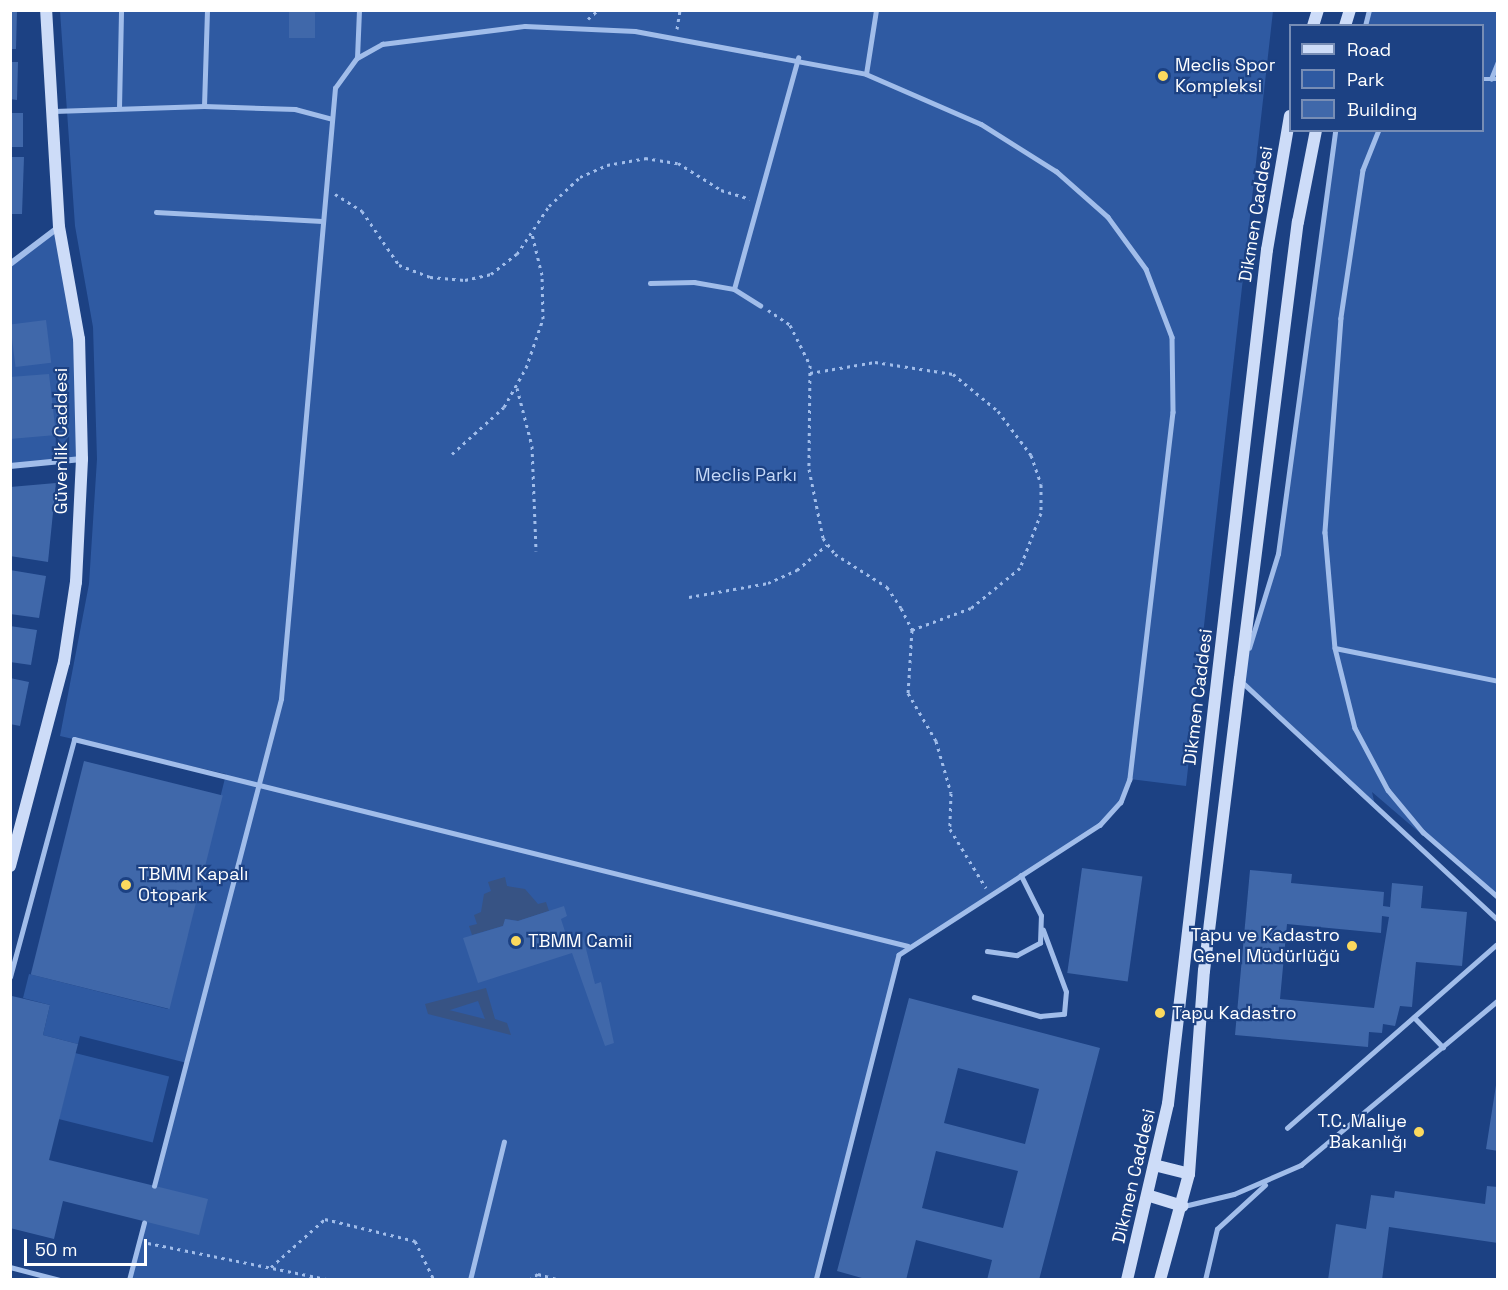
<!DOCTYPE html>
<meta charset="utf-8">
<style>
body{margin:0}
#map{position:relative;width:1508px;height:1290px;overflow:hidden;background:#1c4183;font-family:"Space Grotesk",sans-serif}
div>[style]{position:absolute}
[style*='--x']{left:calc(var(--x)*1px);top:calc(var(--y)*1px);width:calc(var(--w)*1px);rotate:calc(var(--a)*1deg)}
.green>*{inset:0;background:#2f5aa2;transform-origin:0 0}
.water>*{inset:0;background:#375384}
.building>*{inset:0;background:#4068aa;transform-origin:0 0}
.path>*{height:3px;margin-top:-1.5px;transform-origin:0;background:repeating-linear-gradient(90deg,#a1bdea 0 3px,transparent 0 7.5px)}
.service>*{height:4.5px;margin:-2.25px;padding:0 2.25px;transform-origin:2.25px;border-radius:2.25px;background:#a1bdea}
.minor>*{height:6px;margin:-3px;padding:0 3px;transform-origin:3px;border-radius:3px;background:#a1bdea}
.secondary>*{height:12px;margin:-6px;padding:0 6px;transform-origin:6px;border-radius:6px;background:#cddcf8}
.dots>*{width:16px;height:16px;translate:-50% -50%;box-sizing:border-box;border:3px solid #1c4183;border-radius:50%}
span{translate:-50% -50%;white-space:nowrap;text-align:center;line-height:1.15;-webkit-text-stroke:4.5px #1c4183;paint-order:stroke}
.poi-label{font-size:18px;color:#fff}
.left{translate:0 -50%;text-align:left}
.right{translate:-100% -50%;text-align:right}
.street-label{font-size:18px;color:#fff}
.park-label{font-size:18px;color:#c6d9f8}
.frame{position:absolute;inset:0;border:12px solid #fff;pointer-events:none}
.legend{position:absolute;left:1289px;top:24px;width:195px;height:108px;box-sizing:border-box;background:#1c4183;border:2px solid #778db5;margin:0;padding:8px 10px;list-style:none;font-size:18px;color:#fff}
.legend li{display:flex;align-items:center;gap:12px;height:30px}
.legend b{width:30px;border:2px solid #778db5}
.scale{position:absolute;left:24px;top:1239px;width:123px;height:27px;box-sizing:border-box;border:3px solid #fff;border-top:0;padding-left:8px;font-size:18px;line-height:21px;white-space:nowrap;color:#fff;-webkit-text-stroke:4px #1c4183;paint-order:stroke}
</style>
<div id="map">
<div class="green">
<i style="clip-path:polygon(60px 11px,1273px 11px,1186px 786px,1130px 779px,1121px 802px,1100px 825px,899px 955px,816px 1279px,129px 1279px,187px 1063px,80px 1036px,78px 1044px,43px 1035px,50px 1005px,23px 998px,29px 974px,168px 1009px,226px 774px,60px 736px,89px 584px,97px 459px,93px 327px,75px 226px)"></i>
<i style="clip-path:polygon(1369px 11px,1497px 11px,1497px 899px,1372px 792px,1375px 805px,1240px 679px,1278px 554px,1335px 131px,1482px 130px,1482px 26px,1365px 25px)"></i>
<i style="clip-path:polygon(59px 227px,69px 273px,82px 459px,11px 466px,11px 264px)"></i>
<i style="left:75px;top:1053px;width:97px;height:68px;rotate:14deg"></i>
</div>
<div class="water">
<i style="clip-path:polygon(505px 877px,507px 886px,525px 889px,538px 904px,546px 902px,549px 911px,518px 921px,506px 919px,503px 926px,472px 935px,469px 926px,477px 924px,474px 915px,481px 912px,484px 894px,491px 891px,488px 882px)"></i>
<i style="clip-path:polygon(evenodd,486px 988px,495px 1019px,507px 1023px,511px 1035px,428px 1014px,425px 1004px,486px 988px,478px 1001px,485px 1019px,449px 1010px,450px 1010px,478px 1001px)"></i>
</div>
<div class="building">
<i style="clip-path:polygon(10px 10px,17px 10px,16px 49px,10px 49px)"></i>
<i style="left:289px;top:10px;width:26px;height:28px"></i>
<i style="clip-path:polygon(10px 62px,18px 62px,17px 100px,10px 99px)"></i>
<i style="left:10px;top:113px;width:13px;height:34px"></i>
<i style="clip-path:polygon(10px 157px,24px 157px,22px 214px,10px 214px)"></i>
<i style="left:46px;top:320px;width:43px;height:36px;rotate:83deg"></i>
<i style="clip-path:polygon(49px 374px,56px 435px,10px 439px,10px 377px)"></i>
<i style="clip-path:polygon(56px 483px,48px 562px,10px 556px,10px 487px)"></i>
<i style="clip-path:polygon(10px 570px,46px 576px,39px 618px,10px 614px)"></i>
<i style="clip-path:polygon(10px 626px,37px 630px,31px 665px,10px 662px)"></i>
<i style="clip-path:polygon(10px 678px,29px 682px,20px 726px,10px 724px)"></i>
<i style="left:84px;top:761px;width:143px;height:220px;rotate:14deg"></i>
<i style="left:1082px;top:868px;width:61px;height:106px;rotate:8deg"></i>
<i style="clip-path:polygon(evenodd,1250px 870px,1292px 874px,1291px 883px,1384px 892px,1383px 906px,1390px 907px,1392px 883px,1423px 886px,1421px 908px,1467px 912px,1462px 966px,1416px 962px,1412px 1007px,1400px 1006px,1395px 1026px,1383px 1024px,1382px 1033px,1369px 1032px,1368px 1047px,1235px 1035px,1250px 870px,1382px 916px,1389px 917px,1374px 1008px,1280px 999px,1287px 924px,1381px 933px,1382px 916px)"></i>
<i style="clip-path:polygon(564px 906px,567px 916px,561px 919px,568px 941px,583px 937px,595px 984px,601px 982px,614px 1043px,605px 1046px,572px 953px,478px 983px,463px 938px,503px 926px,505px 919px,518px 921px)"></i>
<i style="clip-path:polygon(12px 996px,50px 1005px,43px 1035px,78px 1044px,49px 1160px,208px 1199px,199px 1235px,63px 1201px,54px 1239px,10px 1228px)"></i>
<i style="clip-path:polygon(evenodd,909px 998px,1100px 1048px,1039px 1280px,987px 1280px,992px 1260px,916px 1240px,906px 1280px,869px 1280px,837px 1271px,909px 998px,958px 1068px,1039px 1089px,1025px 1144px,944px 1123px,958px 1068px,909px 998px,936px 1151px,1018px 1171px,1003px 1228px,922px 1208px,936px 1151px)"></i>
<i style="clip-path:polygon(1496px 1085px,1498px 1085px,1498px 1151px,1486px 1149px)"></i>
<i style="clip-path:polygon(1487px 1186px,1498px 1187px,1498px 1243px,1389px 1227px,1382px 1280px,1328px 1280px,1336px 1224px,1366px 1229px,1371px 1195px,1394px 1198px,1395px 1191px,1485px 1204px)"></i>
</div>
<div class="path">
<i style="--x:588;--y:19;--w:13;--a:-42"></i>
<i style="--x:677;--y:29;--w:19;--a:-81"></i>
<i style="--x:335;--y:194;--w:32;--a:32"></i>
<i style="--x:362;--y:211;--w:65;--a:55.6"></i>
<i style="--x:399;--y:265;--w:33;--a:21"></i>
<i style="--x:430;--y:277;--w:35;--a:5"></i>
<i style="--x:465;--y:280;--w:27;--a:-13"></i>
<i style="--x:491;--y:274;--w:33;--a:-38"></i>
<i style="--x:517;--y:254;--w:58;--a:-56.3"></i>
<i style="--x:549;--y:206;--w:42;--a:-43.1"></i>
<i style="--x:580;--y:177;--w:30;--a:-24"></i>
<i style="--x:607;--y:165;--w:39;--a:-10"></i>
<i style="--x:645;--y:158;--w:33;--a:9"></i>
<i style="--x:678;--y:163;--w:51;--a:32.1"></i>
<i style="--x:721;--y:190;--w:30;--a:17"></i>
<i style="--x:768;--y:310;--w:27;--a:34"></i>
<i style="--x:790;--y:325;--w:45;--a:63.4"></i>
<i style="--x:810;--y:365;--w:104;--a:90.6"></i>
<i style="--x:809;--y:469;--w:70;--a:78.5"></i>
<i style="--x:823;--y:538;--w:20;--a:53"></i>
<i style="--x:835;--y:554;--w:62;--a:32.4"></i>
<i style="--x:887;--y:587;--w:25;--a:56"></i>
<i style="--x:901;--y:608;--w:25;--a:63"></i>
<i style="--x:912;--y:630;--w:63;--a:93.6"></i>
<i style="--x:908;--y:693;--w:56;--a:59.7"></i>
<i style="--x:936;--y:741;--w:54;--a:73.9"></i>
<i style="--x:951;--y:793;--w:36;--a:92"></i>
<i style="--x:950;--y:829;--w:69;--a:58.6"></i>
<i style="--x:810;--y:373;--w:66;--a:-9.6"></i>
<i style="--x:875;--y:362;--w:79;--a:8.7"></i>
<i style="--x:953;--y:374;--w:58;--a:39.4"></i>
<i style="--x:998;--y:411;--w:55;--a:53.1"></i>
<i style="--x:1031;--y:455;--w:31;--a:71"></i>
<i style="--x:1041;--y:484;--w:29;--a:90"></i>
<i style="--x:1041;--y:513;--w:59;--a:110.9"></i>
<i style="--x:1020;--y:568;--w:63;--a:140.8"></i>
<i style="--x:971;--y:608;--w:63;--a:159.6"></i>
<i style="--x:517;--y:388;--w:60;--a:75.5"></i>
<i style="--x:532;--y:446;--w:105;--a:87.8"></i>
<i style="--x:452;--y:454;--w:70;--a:-42.1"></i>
<i style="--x:504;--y:407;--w:45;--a:-60.6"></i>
<i style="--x:526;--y:368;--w:52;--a:-70.9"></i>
<i style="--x:543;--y:319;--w:44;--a:-91.3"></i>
<i style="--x:542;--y:275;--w:42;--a:-103.7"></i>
<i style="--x:689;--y:597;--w:80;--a:-10"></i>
<i style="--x:768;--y:583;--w:32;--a:-24"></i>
<i style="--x:797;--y:570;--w:39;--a:-40"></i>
<i style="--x:148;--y:1243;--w:188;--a:11.4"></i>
<i style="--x:271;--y:1267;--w:72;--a:-41.6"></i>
<i style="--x:325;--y:1219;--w:93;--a:13.7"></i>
<i style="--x:415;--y:1241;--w:43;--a:64"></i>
<i style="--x:529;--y:1280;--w:11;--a:-34"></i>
<i style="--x:538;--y:1274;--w:24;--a:15"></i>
</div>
<div class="service">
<i style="--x:1365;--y:26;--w:16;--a:-76"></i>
<i style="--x:357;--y:58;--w:48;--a:-87.6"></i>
<i style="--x:866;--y:74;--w:65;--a:-81.1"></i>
<i style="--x:1482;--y:79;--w:16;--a:0"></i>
<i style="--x:1491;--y:79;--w:18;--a:-68"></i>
<i style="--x:204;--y:106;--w:96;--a:-88.2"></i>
<i style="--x:119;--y:108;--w:98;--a:-88.8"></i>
<i style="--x:54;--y:111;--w:150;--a:-1.9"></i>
<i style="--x:204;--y:106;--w:91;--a:1.9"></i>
<i style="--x:295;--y:109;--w:38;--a:15"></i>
<i style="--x:1379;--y:130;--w:43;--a:111.8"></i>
<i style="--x:1363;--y:170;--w:150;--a:98.5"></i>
<i style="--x:1341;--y:318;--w:215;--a:94.3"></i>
<i style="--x:1325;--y:532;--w:116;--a:85.1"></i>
<i style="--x:1335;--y:648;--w:166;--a:11.4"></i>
<i style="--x:156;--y:212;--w:166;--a:3.1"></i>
<i style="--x:650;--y:283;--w:44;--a:-1.3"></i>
<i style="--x:694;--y:282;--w:41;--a:9.9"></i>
<i style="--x:734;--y:289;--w:240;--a:-74.5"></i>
<i style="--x:734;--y:289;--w:31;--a:32"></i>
<i style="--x:1249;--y:648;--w:98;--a:-72.9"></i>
<i style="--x:1278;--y:554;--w:428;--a:-82.3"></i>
<i style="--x:1335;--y:648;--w:82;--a:76"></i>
<i style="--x:1355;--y:728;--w:70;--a:62"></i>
<i style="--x:1388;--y:790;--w:55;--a:50.2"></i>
<i style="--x:1423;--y:832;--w:99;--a:40.9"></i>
<i style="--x:1241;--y:681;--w:351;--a:42.9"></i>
<i style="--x:987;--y:951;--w:30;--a:8"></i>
<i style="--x:1017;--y:955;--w:26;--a:-28"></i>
<i style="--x:1040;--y:943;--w:27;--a:-88"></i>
<i style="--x:1041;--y:916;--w:45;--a:-116.6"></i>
<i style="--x:10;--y:977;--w:246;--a:-74.9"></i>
<i style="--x:74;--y:739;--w:859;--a:13.94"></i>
<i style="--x:974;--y:997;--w:69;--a:16.1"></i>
<i style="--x:1040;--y:1016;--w:24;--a:-5"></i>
<i style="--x:1064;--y:1014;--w:22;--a:-85"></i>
<i style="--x:1066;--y:992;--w:66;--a:-110.4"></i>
<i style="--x:1414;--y:1017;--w:42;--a:46"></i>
<i style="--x:1287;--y:1128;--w:278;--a:-41.2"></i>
<i style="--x:154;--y:1186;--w:503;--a:-75.38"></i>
<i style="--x:281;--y:699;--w:613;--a:-84.95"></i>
<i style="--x:335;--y:88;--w:37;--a:-54"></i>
<i style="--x:357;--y:58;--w:29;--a:-29"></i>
<i style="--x:382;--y:44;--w:144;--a:-7.2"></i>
<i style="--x:525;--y:26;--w:110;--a:2.6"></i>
<i style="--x:635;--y:31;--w:235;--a:10.5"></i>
<i style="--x:866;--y:74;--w:125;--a:23.5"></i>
<i style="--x:981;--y:124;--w:89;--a:32.1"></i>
<i style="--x:1056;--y:171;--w:69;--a:41.5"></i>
<i style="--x:1108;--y:217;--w:64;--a:53.8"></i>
<i style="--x:1146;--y:269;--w:73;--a:69.1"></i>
<i style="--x:1172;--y:337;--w:75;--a:89.2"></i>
<i style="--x:1173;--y:412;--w:370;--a:96.7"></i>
<i style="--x:1130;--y:779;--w:25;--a:111"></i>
<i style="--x:1121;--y:802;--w:31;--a:132"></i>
<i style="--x:1100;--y:825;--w:239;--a:147.1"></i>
<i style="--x:899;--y:955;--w:335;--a:104.3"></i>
<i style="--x:1184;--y:1206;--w:51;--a:-13.5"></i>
<i style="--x:1234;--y:1194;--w:73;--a:-23.4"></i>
<i style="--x:1301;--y:1165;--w:257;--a:-39.9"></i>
<i style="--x:10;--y:1267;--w:52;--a:14.6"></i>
<i style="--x:129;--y:1280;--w:59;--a:-75.3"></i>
<i style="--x:470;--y:1280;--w:142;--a:-76.2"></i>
<i style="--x:1205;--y:1280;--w:52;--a:-76.8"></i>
<i style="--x:1217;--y:1229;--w:65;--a:-42.5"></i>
</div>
<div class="minor">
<i style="--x:10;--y:264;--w:61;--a:-37.1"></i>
<i style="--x:10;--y:466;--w:72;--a:-5.6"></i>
</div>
<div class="secondary">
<i style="--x:1313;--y:26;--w:17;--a:-73"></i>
<i style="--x:1345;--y:26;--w:17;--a:-73"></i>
<i style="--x:10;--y:866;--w:211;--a:-75.2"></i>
<i style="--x:64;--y:662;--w:81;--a:-81.5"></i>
<i style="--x:76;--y:582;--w:123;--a:-87.2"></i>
<i style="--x:82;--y:459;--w:120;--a:-91.4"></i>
<i style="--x:79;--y:339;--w:114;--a:-100.1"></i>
<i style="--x:59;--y:227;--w:217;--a:-93.4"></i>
<i style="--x:1158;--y:1166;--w:32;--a:14"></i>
<i style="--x:1150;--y:1196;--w:34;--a:17"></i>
<i style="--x:1127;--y:1280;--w:181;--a:-76.9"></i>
<i style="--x:1168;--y:1104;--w:860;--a:-83.39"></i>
<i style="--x:1267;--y:250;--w:136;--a:-80.3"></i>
<i style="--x:1160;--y:1280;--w:110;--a:-74.7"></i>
<i style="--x:1189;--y:1174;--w:204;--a:-85.8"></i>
<i style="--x:1204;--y:971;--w:294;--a:-83"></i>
<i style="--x:1240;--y:679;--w:461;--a:-82.8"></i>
<i style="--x:1298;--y:222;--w:94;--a:-78.9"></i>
</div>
<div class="dots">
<i style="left:1163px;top:76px;background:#fbd95e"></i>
<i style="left:126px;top:885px;background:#fbd95e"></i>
<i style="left:516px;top:941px;background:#fbd95e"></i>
<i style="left:1352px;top:946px;background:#fbd95e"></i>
<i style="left:1160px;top:1013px;background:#fbd95e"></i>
<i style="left:1419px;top:1132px;background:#fbd95e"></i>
</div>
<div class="poi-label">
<span class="left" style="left:1175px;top:76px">Meclis Spor<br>Kompleksi</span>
<span class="left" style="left:138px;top:885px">TBMM Kapalı<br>Otopark</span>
<span class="right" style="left:1340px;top:946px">Tapu ve Kadastro<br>Genel Müdürlüğü</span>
<span class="left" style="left:528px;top:941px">TBMM Camii</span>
<span class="left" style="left:1172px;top:1013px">Tapu Kadastro</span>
<span class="right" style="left:1407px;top:1132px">T.C. Maliye<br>Bakanlığı</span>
</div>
<div class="street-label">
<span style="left:1256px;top:214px;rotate:-81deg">Dikmen Caddesi</span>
<span style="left:61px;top:441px;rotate:-90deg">Güvenlik Caddesi</span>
<span style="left:1198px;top:697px;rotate:-83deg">Dikmen Caddesi</span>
<span style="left:1134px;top:1176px;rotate:-77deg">Dikmen Caddesi</span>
</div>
<div class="park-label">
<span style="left:746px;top:475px">Meclis Parkı</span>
</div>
<div class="frame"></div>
<ul class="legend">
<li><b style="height:8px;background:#cddcf8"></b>Road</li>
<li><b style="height:16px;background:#2f5aa2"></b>Park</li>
<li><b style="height:16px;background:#4068aa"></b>Building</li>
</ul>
<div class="scale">50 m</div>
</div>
